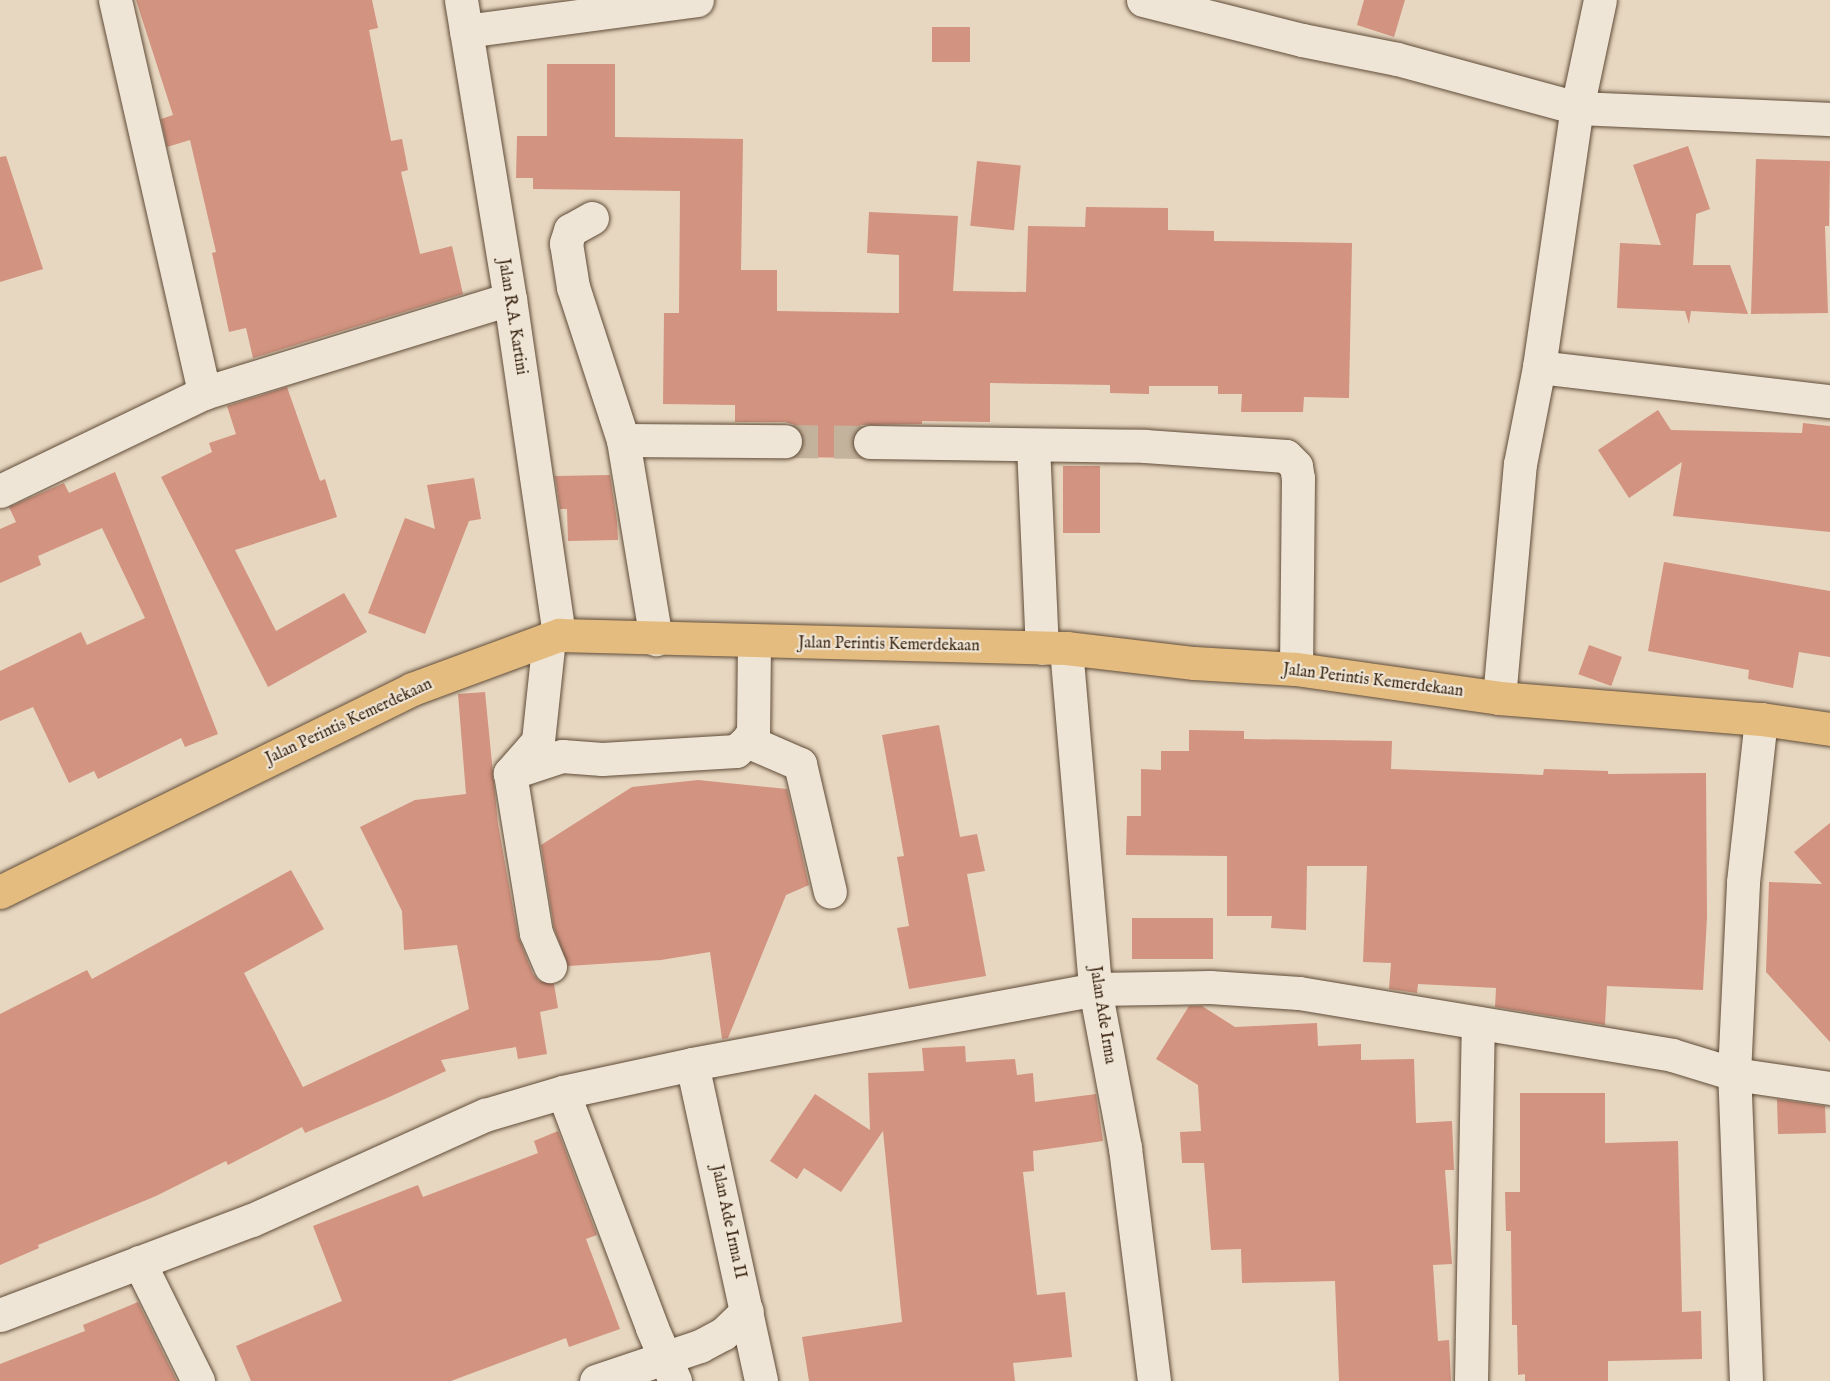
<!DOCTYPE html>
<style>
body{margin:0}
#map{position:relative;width:1830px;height:1381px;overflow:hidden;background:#e7d7c0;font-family:"IM FELL English",serif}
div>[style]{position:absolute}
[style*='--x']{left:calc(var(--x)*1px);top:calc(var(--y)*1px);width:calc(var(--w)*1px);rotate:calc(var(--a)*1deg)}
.building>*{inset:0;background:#d29380;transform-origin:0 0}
.minor-tunnel>*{height:33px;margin-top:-16.5px;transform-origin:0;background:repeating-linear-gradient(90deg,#c3b29c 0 33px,transparent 0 49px)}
.roads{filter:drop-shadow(0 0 2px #604c38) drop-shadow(0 0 2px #604c38)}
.minor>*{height:33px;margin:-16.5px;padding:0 16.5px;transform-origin:16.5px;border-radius:16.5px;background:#efe5d6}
.major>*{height:33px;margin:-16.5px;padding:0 16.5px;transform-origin:16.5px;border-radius:16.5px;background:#e4bc80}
span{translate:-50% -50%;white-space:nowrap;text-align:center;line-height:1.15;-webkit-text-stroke:4.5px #efe5d6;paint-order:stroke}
.street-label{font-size:16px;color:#331e0a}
</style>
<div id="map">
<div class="building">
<i style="clip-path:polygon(136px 0,372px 0,378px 28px,369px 30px,391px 141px,402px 139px,408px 170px,401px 172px,420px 254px,452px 246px,463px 294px,253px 358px,246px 328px,229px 332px,212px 253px,216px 252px,190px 140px,167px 147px,161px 119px,173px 115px)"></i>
<i style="clip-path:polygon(1364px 0,1405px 0,1394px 37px,1357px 25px)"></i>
<i style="left:932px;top:27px;width:38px;height:35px"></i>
<i style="clip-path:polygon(547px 64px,615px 64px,615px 137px,743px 139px,741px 270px,777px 270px,777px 311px,899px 313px,899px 255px,867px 253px,869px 212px,958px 216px,953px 291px,1026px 292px,1028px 226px,1085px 227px,1086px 207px,1168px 208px,1168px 230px,1214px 231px,1214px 241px,1352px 243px,1349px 398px,1304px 397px,1303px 412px,1241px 412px,1242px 394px,1218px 394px,1218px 386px,1149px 386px,1149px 394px,1110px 393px,1110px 385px,990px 383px,990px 422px,922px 421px,922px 424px,861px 425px,854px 432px,851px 441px,853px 451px,860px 458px,794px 457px,801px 451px,804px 442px,802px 432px,795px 425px,785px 422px,735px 422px,735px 405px,663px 404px,664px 313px,679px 313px,680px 191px,533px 189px,533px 178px,516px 178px,517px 136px,547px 136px)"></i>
<i style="clip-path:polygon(1688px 146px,1710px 209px,1696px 214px,1693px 265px,1730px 265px,1748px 314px,1691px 311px,1689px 324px,1685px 311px,1617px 308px,1620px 243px,1661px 245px,1633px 165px)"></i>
<i style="clip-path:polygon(6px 156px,43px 269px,0 282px,0 157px)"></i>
<i style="clip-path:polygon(1756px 159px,1830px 161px,1829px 226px,1825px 226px,1828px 313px,1751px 314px)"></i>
<i style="left:977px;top:161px;width:44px;height:65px;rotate:6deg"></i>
<i style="clip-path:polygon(287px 387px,320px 481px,325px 479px,337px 517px,235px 550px,276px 631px,344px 593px,367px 632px,268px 687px,161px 477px,212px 452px,209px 443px,236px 434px,227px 406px)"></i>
<i style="clip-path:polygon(1658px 410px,1671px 430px,1802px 433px,1803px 423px,1830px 426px,1830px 532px,1673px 516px,1682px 462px,1629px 498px,1598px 450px)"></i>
<i style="left:1063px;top:466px;width:37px;height:67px"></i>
<i style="clip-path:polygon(115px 472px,218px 734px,185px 747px,181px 738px,98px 779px,94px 771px,69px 783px,33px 707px,0 721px,0 671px,81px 632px,87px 645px,145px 618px,102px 528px,38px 556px,41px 565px,0 583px,0 529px,16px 522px,9px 507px,64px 483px,69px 493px)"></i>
<i style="clip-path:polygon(610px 475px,617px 521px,618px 540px,568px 541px,567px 509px,560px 509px,555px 476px)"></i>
<i style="clip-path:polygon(474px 478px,481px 519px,469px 521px,425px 634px,368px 613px,405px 518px,435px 529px,427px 485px)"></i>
<i style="clip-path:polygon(1664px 562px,1830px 591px,1830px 657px,1799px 652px,1793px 688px,1748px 679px,1749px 670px,1648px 651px)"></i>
<i style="left:1589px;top:645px;width:35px;height:31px;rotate:20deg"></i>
<i style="clip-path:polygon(485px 692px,498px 824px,518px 936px,533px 974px,539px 981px,554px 984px,558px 1008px,540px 1012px,547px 1054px,518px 1059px,516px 1047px,441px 1060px,446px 1071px,387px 1098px,305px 1133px,302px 1127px,228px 1165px,226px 1161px,156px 1196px,38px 1245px,39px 1248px,0 1265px,0 1014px,87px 970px,92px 979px,291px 870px,324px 929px,244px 973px,303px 1087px,469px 1009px,457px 945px,404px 950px,402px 911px,360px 827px,415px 800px,466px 794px,458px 694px)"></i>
<i style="clip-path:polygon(939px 725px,960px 837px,977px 834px,985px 871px,967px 874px,986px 976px,909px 989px,897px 928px,909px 926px,897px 857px,904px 856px,882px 735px)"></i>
<i style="clip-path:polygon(1189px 730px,1244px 731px,1244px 739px,1392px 741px,1391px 769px,1543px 775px,1544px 769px,1608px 771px,1608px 774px,1706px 773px,1707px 917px,1703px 990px,1607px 986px,1605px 1025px,1495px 1007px,1496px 988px,1418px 984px,1417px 993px,1389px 989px,1391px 963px,1363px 962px,1367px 866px,1307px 866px,1306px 930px,1271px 928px,1272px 916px,1227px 916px,1227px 856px,1126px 855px,1127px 816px,1141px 816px,1141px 769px,1161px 770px,1161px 751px,1189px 751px)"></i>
<i style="clip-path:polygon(698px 780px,787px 789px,809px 885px,786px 895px,728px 1038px,722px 1039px,710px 952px,661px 960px,568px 966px,554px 928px,541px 845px,632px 787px)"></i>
<i style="clip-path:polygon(1830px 823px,1830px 1042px,1766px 972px,1769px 882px,1822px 884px,1794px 852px)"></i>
<i style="left:1132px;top:918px;width:81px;height:41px"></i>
<i style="clip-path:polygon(1189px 1006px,1202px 1006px,1235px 1027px,1317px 1023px,1318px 1046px,1361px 1044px,1361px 1060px,1414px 1059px,1416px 1123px,1452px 1121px,1454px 1170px,1445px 1170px,1452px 1264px,1433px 1265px,1438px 1341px,1449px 1340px,1451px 1381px,1339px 1381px,1335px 1281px,1242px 1283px,1241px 1249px,1211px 1250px,1204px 1163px,1182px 1163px,1180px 1132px,1201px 1131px,1198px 1085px,1156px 1059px)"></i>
<i style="clip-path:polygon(965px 1046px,966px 1062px,1015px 1059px,1017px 1075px,1033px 1073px,1035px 1102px,1096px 1094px,1103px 1141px,1033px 1151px,1034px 1171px,1023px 1172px,1037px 1295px,1065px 1292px,1072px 1357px,1013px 1363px,1015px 1381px,809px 1381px,802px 1337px,902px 1322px,883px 1131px,841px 1192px,804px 1168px,797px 1179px,770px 1161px,815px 1094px,870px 1130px,868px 1073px,924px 1071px,922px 1048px)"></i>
<i style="clip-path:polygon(1520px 1093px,1605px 1093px,1605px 1143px,1678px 1141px,1682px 1312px,1701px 1311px,1702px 1359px,1608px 1361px,1608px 1381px,1525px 1381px,1525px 1374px,1518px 1375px,1517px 1325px,1512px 1325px,1511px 1231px,1506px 1231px,1505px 1192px,1520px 1192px)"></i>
<i style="clip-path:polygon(1777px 1099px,1825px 1106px,1826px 1133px,1778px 1134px)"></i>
<i style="clip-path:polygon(558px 1131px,597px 1235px,586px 1239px,620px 1329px,569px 1347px,566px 1338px,451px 1381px,251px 1381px,236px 1346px,342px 1301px,313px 1226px,418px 1185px,423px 1197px,538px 1153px,534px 1141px)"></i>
<i style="clip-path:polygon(138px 1302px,177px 1381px,0 1381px,0 1364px,85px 1331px,83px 1325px)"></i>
</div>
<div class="minor-tunnel">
<i style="--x:785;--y:441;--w:85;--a:0.7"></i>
</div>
<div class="roads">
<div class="minor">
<i style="--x:115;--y:0;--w:403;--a:77.2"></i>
<i style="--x:461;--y:0;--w:303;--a:80.7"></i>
<i style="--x:510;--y:299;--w:340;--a:81.7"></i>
<i style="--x:1143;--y:0;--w:164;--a:14.1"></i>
<i style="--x:1302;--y:40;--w:97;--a:11.3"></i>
<i style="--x:1397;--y:59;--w:187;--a:15.2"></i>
<i style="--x:1577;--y:108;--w:253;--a:2.5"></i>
<i style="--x:466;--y:31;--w:233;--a:-7.6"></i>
<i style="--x:592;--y:218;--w:25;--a:151"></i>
<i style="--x:570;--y:230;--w:14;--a:107"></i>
<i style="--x:566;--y:243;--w:45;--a:81"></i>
<i style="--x:573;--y:287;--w:161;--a:71.9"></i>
<i style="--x:623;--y:440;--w:202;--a:80.6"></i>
<i style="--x:1539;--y:367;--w:293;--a:6.7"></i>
<i style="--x:623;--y:440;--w:162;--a:0.4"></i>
<i style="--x:870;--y:442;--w:275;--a:0.8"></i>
<i style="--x:1145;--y:446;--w:141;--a:4.1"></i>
<i style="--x:1286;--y:456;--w:14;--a:45"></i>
<i style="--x:1296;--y:466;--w:12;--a:81"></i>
<i style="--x:1298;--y:478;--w:191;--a:90.6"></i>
<i style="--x:1033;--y:445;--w:203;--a:87.5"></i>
<i style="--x:0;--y:491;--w:226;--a:-25.7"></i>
<i style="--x:204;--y:393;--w:320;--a:-17.1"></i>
<i style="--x:549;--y:638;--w:104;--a:96.1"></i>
<i style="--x:538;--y:741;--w:43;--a:131.2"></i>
<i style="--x:510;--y:773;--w:55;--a:-18.1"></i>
<i style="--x:562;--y:756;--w:40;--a:4.3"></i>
<i style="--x:602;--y:759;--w:134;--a:-3.4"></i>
<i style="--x:736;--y:751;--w:15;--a:-42"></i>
<i style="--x:754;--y:642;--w:90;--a:90.6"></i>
<i style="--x:753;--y:732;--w:11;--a:124"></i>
<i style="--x:747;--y:741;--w:58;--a:23.5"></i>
<i style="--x:800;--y:764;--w:131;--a:76.8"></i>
<i style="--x:1066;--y:648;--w:342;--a:85.1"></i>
<i style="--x:1095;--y:989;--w:162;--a:79.3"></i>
<i style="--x:1125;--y:1148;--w:235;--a:82.9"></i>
<i style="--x:1499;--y:698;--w:235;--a:-84.9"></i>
<i style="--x:1520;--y:464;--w:99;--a:-78.9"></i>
<i style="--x:1539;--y:367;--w:262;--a:-81.7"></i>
<i style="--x:1577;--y:108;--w:110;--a:-78"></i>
<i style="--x:510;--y:773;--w:162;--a:80.8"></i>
<i style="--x:536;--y:933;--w:36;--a:67"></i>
<i style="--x:692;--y:1064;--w:324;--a:77.7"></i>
<i style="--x:563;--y:1092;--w:252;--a:69.3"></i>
<i style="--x:652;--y:1328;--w:58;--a:66.5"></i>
<i style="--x:139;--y:1262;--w:133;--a:63.6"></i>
<i style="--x:0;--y:1315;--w:269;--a:-20.7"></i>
<i style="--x:252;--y:1220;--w:256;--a:-24.3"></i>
<i style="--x:485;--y:1115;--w:81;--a:-16.4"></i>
<i style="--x:563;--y:1092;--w:132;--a:-12.2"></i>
<i style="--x:692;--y:1064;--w:410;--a:-10.5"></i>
<i style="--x:1095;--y:989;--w:115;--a:-1"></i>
<i style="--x:1210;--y:987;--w:89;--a:3.9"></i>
<i style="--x:1299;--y:993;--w:378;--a:9.4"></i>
<i style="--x:1672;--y:1055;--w:65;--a:17"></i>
<i style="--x:1734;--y:1074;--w:97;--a:8.3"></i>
<i style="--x:596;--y:1381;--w:110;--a:-18.6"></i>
<i style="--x:700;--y:1346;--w:26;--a:-28"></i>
<i style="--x:723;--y:1334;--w:33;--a:-44"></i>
<i style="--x:1471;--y:1381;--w:358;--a:-88.9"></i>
<i style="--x:1746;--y:1381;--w:307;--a:-92.2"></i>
<i style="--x:1734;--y:1074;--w:192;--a:-87.3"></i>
<i style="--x:1743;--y:882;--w:164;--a:-83.7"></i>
</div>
<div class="major">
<i style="--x:0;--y:892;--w:459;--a:-26.2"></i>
<i style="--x:412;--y:689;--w:157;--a:-20.2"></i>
<i style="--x:559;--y:635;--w:507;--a:1.47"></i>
<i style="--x:1066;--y:648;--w:129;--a:6.7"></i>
<i style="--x:1194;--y:663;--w:102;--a:3.4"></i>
<i style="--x:1296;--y:669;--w:205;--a:8.1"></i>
<i style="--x:1499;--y:698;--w:263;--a:4.6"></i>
<i style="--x:1761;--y:719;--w:70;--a:8.2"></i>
</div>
</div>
<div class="street-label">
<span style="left:512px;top:317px;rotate:81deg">Jalan R.A. Kartini</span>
<span style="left:889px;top:645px;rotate:1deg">Jalan Perintis Kemerdekaan</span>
<span style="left:1373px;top:681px;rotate:7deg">Jalan Perintis Kemerdekaan</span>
<span style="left:349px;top:722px;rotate:-25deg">Jalan Perintis Kemerdekaan</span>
<span style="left:1102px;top:1015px;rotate:81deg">Jalan Ade Irma</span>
<span style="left:728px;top:1222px;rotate:78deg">Jalan Ade Irma II</span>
</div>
</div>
